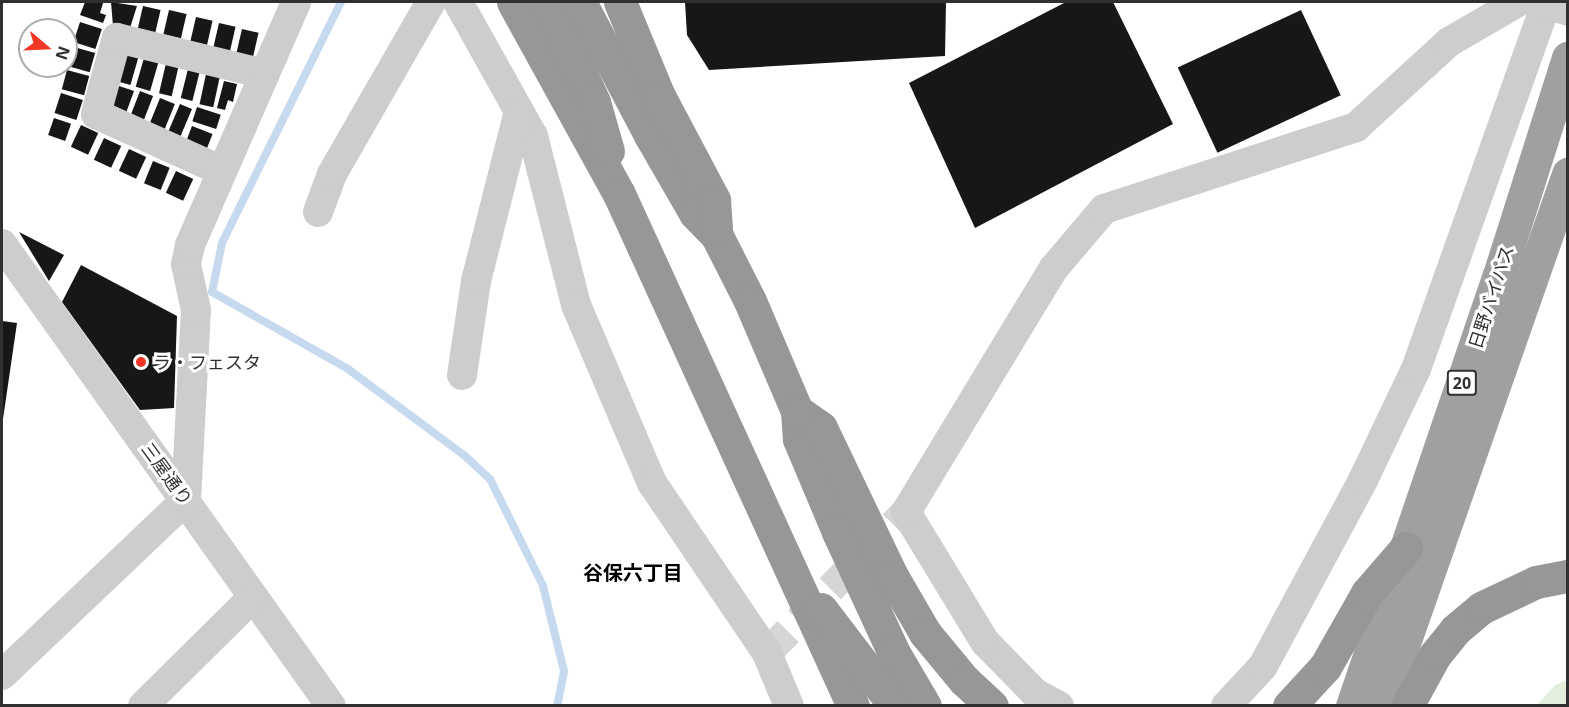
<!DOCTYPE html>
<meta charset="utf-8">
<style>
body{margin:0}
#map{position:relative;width:1569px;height:707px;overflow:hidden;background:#fff;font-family:"Noto Sans","Noto Sans JP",sans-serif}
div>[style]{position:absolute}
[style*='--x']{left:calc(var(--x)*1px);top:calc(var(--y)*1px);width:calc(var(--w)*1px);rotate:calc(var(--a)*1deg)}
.green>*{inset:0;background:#e3eedd}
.stream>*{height:8px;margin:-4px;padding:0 4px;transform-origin:4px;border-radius:4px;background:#c7d9ef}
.building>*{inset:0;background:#171717;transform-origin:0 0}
.minor-tunnel>*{height:30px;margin-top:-15px;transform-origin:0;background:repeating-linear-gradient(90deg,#d6d6d6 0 30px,transparent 0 45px)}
.minor>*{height:30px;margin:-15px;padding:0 15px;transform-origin:15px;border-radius:15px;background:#cdcdcd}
.tertiary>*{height:33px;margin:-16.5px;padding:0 16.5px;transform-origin:16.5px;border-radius:16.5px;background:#cdcdcd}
.trunk>*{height:33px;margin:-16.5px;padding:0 16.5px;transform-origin:16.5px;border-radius:16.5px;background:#a0a0a0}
.motorway>*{height:33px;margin:-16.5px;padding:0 16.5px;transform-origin:16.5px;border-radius:16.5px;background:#979797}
.dots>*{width:16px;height:16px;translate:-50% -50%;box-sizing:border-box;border:3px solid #fff;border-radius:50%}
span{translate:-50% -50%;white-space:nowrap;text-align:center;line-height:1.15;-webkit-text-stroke:6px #fff;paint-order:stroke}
.shield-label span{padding:2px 4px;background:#fff;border:2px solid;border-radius:4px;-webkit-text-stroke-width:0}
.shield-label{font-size:16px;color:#303030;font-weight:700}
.street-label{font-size:18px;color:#303030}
.poi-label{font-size:18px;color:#303030}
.left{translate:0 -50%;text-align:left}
.neighbourhood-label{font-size:20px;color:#000;font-weight:700}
.frame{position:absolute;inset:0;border:3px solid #303030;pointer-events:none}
.north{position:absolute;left:18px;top:18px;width:60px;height:60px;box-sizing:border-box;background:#fff;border:2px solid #acacac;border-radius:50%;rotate:109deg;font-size:16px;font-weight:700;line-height:24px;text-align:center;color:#303030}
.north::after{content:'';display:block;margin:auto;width:21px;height:27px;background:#f23726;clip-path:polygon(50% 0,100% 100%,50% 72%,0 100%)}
</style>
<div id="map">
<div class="green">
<i style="clip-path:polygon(1567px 680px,1567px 705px,1537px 705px,1555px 685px)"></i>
</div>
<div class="stream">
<i style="--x:341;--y:2;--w:269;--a:116.3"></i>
<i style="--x:222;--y:243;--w:50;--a:101.5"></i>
<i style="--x:212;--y:292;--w:156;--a:29.5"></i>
<i style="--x:348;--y:369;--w:144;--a:36.6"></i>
<i style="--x:464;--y:455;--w:35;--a:43"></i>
<i style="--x:490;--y:479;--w:119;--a:63.6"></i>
<i style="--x:543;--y:586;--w:88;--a:76.1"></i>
<i style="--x:564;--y:671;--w:36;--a:101"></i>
</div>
<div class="building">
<i style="clip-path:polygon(85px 2px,103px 3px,100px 13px,106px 15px,103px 23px,80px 15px)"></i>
<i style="clip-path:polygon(111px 2px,137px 6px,129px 31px,113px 26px)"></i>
<i style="clip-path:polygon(685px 2px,946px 2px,945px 56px,709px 70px,687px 35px)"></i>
<i style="clip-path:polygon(1066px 2px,1113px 2px,1173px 124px,975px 228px,909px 83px)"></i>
<i style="left:143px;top:6px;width:18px;height:25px;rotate:13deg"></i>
<i style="left:169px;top:10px;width:18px;height:25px;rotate:13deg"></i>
<i style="left:1301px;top:10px;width:94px;height:136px;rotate:65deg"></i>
<i style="left:196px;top:17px;width:17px;height:26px;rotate:13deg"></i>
<i style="left:80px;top:22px;width:23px;height:21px;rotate:18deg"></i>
<i style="left:219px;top:23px;width:17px;height:26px;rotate:13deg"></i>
<i style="left:242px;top:29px;width:17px;height:26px;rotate:13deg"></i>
<i style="left:74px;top:47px;width:22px;height:20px;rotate:16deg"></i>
<i style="left:124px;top:53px;width:15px;height:29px;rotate:16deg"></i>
<i style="left:144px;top:58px;width:15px;height:30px;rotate:16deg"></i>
<i style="left:166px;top:63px;width:13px;height:31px;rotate:13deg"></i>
<i style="left:188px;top:69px;width:12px;height:30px;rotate:14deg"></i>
<i style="left:67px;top:70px;width:23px;height:20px;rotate:15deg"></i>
<i style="left:206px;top:74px;width:14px;height:31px;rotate:12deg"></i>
<i style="clip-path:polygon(224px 81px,237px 84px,233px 102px,228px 100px,225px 110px,217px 108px)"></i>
<i style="clip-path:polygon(116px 85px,134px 91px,126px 113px,116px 109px,110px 100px)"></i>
<i style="left:140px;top:91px;width:14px;height:29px;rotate:21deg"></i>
<i style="left:61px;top:93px;width:23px;height:21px;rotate:18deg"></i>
<i style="left:160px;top:98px;width:16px;height:31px;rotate:22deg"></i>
<i style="left:180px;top:104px;width:13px;height:34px;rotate:23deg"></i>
<i style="left:197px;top:107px;width:25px;height:15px;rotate:18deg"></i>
<i style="left:54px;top:118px;width:18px;height:18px;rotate:19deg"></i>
<i style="left:81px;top:125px;width:19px;height:24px;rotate:25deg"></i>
<i style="left:192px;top:126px;width:22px;height:16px;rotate:21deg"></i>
<i style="left:104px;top:138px;width:19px;height:24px;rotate:25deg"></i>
<i style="left:129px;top:149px;width:19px;height:24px;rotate:25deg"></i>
<i style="left:153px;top:161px;width:18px;height:24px;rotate:22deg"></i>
<i style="left:176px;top:171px;width:19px;height:24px;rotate:25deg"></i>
<i style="clip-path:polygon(19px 232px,64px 255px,49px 281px)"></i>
<i style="clip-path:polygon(81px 265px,177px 316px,174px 408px,140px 410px,62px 302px)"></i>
<i style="clip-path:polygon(2px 321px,17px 323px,3px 419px,2px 419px)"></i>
</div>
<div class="minor-tunnel">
<i style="--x:767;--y:653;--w:198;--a:-45.4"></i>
</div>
<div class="minor">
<i style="--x:458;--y:2;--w:154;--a:60.8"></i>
<i style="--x:533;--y:136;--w:174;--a:75.7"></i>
<i style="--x:576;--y:305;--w:194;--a:66.9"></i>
<i style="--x:652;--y:483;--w:205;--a:55.9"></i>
<i style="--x:767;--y:653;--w:57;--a:67.5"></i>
<i style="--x:220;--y:170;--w:136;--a:-155.7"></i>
<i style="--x:96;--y:114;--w:79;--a:-74.6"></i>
<i style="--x:117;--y:38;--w:152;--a:13.7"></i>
<i style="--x:318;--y:212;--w:40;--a:-69.8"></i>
<i style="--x:332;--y:174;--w:198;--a:-60.1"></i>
<i style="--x:2;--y:244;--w:567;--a:54.54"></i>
<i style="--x:462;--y:375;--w:95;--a:-81.5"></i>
<i style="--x:476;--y:281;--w:175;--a:-75.8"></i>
<i style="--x:2;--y:675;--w:254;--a:-43.6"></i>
<i style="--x:186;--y:500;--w:190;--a:-87"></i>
<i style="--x:196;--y:310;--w:47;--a:-102.3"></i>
<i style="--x:186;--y:264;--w:19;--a:-78"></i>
<i style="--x:190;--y:245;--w:265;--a:-66.4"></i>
<i style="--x:143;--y:706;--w:155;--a:-44.7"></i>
<i style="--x:1059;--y:706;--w:27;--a:-152"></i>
<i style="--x:1035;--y:693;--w:71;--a:-134.4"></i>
<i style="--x:985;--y:642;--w:152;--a:-121.3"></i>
<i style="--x:906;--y:512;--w:285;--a:-58.8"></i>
<i style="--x:1054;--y:268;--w:77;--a:-49.7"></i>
<i style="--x:1104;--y:209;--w:265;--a:-18"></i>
<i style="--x:1356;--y:127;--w:126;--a:-42.4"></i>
<i style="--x:1449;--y:42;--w:80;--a:-30.1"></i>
<i style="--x:1226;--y:706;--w:54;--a:-47.2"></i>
<i style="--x:1263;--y:666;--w:211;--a:-61.7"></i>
<i style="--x:1363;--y:480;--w:123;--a:-64.5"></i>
<i style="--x:1416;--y:369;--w:390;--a:-70.4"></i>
</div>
<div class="tertiary">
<i style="--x:1544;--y:2;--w:25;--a:16"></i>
</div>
<div class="trunk">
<i style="--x:1352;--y:706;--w:455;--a:-71.2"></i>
<i style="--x:1499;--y:275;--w:228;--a:-72.4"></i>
<i style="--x:1382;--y:706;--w:564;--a:-70.73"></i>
</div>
<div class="motorway">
<i style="--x:513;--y:2;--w:219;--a:61.1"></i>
<i style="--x:619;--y:194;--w:563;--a:65.44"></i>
<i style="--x:548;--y:2;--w:110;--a:65.3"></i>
<i style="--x:594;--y:102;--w:51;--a:74.1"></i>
<i style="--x:580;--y:2;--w:150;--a:62.2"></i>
<i style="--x:650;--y:135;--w:90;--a:60"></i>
<i style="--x:695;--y:213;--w:32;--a:46"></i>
<i style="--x:717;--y:236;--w:73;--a:63.1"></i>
<i style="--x:750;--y:301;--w:120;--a:66.9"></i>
<i style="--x:797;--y:411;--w:28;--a:86"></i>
<i style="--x:799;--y:439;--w:101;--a:67.2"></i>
<i style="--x:838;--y:532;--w:133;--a:65.2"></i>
<i style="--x:894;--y:653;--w:61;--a:59.7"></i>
<i style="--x:620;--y:2;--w:102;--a:67.5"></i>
<i style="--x:659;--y:96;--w:118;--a:62.1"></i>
<i style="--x:714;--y:200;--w:28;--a:86"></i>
<i style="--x:797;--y:411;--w:29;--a:35"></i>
<i style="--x:821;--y:428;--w:164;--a:64.4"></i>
<i style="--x:892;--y:576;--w:66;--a:59.9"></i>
<i style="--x:925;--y:633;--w:61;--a:50.3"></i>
<i style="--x:964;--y:680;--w:38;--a:43"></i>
<i style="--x:821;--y:609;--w:122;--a:52.7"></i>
<i style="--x:1289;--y:706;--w:53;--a:-47.3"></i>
<i style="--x:1325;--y:667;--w:85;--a:-60.4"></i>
<i style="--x:1367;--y:593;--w:60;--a:-49.1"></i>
<i style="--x:1407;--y:706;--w:58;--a:-61.2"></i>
<i style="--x:1435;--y:655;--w:32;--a:-51"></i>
<i style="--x:1455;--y:630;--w:34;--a:-40"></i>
<i style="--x:1481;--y:608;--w:61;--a:-25.3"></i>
<i style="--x:1536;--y:582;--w:33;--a:-11"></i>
</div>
<div class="dots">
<i style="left:141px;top:362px;background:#f23726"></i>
</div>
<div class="shield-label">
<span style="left:1462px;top:383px">20</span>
</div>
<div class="street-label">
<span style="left:1491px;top:297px;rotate:-72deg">日野バイパス</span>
<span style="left:167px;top:474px;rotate:54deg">三屋通り</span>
</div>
<div class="poi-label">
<span class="left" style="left:153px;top:362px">ラ・フェスタ</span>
</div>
<div class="neighbourhood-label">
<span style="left:633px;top:572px">谷保六丁目</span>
</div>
<div class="frame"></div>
<div class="north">N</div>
</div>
